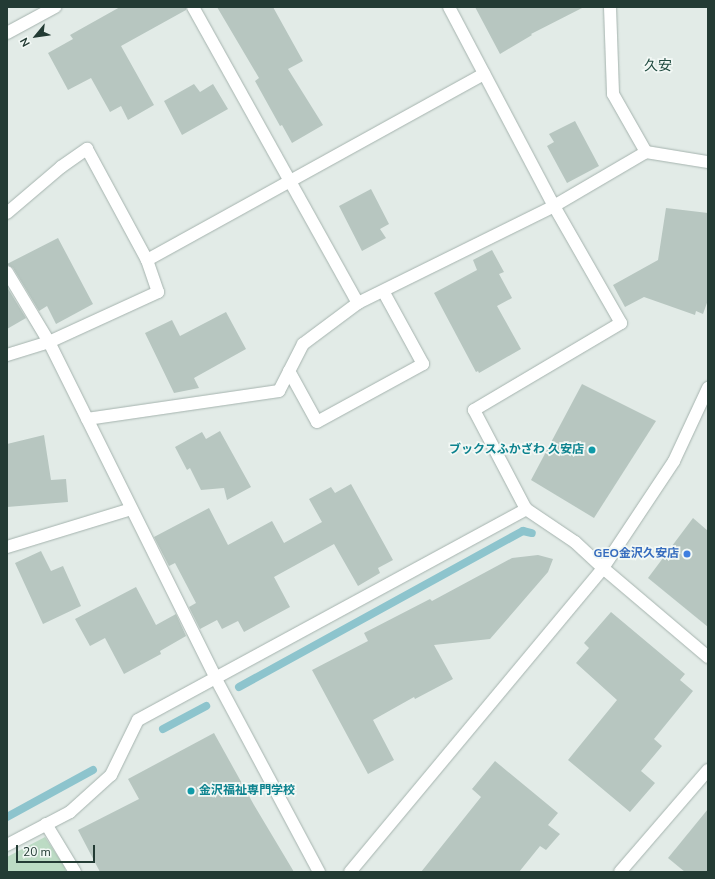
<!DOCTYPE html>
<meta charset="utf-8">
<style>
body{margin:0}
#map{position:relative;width:715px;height:879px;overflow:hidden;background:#e2ebe7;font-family:"Nunito Sans","Noto Sans JP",sans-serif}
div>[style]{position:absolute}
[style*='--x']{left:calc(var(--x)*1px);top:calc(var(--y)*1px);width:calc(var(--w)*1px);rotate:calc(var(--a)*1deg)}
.green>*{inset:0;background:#bcdbc4}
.stream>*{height:8px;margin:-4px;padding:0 4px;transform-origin:4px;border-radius:4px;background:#8dc4cd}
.building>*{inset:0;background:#b7c6c0}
.roads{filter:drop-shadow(0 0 1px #a5b3ae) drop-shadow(0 0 1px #a5b3ae)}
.minor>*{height:12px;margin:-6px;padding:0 6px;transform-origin:6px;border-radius:6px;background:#fff}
.tertiary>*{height:12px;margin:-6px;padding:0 6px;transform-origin:6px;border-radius:6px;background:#fff}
.dots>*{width:11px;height:11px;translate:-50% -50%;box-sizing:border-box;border:2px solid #f2f8f5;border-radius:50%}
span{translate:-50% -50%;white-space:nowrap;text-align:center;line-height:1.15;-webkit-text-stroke:3.5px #f2f8f5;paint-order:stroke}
.culture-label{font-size:12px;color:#0d838f;font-weight:700}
.right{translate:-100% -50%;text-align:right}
.left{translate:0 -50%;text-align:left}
.shop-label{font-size:12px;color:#366cbe;font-weight:700}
.quarter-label{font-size:14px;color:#204b40}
.frame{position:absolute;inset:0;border:8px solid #233b34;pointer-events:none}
.north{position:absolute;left:16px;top:16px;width:40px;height:40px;-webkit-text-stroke:3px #f2f8f5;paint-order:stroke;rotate:241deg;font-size:11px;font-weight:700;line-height:16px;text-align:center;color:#233b34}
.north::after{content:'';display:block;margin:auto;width:14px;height:18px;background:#233b34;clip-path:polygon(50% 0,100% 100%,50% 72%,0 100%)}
.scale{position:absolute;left:16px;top:845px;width:79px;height:18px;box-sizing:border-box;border:2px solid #233b34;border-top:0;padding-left:5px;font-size:12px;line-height:14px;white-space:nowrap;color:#233b34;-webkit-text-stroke:3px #f2f8f5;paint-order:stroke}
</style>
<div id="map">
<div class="green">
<i style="clip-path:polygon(45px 837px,65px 867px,66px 872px,7px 872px,7px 857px)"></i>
</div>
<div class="stream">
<i style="--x:239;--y:687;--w:324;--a:-28.8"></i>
<i style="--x:523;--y:531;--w:9;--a:13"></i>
<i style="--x:163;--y:729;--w:49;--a:-28.1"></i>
<i style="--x:7;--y:817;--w:98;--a:-28.7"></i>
</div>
<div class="building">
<i style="clip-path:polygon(120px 7px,186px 7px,186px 10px,121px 46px,154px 105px,128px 120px,121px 106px,110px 112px,91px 78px,68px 90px,48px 53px,73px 39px,70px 35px)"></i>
<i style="clip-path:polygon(217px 7px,273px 7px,303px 61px,288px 69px,323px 125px,292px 143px,282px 125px,280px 126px,255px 81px,259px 78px)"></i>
<i style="clip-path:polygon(475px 7px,584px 7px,531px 34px,532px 35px,500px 54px)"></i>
<i style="clip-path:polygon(194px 84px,200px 92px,213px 84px,228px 109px,182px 135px,164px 101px)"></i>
<i style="clip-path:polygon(575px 121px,599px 166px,567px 183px,547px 146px,554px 142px,549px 134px)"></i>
<i style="clip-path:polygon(371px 189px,389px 224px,380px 229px,386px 238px,362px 251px,339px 206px)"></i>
<i style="clip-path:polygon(666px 208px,708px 213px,708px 300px,703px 314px,696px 311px,695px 315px,644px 297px,625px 307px,613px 285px,658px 260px)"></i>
<i style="clip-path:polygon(58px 238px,93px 304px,56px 324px,47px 306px,39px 311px,13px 268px,7px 264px)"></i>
<i style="clip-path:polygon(492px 250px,504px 272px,499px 274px,512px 298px,497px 306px,521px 349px,479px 373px,478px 371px,476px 372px,434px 293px,477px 270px,473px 260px)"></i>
<i style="clip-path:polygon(7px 287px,26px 318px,7px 329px)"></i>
<i style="clip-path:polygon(226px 312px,246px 349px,194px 378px,199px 388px,174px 393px,145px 333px,172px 320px,180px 336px)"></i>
<i style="clip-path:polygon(582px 384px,656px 421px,594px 518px,531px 480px)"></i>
<i style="clip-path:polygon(220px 431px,251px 487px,227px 500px,224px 488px,201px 490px,190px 468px,187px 470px,175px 447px,202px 432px,206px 439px)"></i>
<i style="clip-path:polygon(44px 435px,51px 480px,66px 479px,68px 502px,7px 507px,7px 444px)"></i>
<i style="clip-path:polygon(351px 484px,393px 560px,378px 568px,380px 573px,358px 586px,334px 544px,274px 577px,290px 607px,244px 632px,238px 621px,222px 629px,217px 620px,200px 629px,189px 607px,196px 603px,175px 563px,169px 566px,154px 537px,209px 508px,228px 545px,272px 521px,284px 543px,322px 522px,309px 499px,331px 487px,335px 493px)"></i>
<i style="clip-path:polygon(693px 518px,708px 531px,708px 627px,648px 578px)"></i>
<i style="clip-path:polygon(41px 551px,51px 571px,63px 566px,81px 606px,43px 624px,15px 563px)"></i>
<i style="clip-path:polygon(538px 555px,553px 559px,548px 572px,490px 639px,434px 645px,453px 679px,415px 699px,414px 697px,373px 720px,394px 760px,368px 774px,312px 670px,368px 641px,364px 633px,430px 599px,432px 601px,512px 558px)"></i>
<i style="clip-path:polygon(136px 587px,156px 625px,176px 614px,186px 636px,160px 651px,161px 654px,124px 674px,105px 638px,90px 646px,75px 619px)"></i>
<i style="clip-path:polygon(611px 612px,685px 674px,680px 680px,693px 691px,654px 739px,662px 746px,641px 771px,655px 783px,630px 812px,568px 760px,617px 700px,576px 663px,589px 648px,584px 643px)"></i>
<i style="clip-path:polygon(214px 733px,254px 805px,294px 872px,100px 872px,78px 830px,139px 799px,128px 779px)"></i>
<i style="clip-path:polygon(495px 761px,558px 813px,548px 825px,560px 834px,546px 850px,540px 846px,519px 872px,421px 872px,481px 797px,472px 789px)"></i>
<i style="clip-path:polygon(708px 809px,708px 872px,685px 872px,668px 858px)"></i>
</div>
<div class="roads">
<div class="minor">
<i style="--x:193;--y:7;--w:339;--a:60.9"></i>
<i style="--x:358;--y:303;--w:219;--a:-26.3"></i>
<i style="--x:554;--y:206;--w:107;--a:-30.4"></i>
<i style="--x:449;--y:7;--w:225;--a:62.2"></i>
<i style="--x:554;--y:206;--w:135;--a:60.2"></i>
<i style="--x:621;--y:323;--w:171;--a:149.4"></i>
<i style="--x:474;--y:410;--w:112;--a:62.3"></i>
<i style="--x:526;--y:509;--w:59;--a:34"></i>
<i style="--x:575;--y:542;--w:38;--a:43"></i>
<i style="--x:603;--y:568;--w:138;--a:40.3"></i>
<i style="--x:610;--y:7;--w:87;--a:88"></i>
<i style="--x:613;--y:94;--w:67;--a:60.4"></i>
<i style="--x:646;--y:152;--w:63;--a:9.2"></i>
<i style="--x:7;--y:213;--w:71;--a:-40.4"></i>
<i style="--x:61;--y:167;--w:32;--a:-35"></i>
<i style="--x:87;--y:149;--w:126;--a:61.6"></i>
<i style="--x:7;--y:272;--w:82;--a:59"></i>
<i style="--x:49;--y:342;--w:376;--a:63.6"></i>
<i style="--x:216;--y:679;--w:219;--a:61.9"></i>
<i style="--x:7;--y:355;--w:44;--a:-17.2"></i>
<i style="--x:49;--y:342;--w:120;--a:-24.6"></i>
<i style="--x:158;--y:292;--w:34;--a:-109"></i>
<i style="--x:147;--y:260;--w:385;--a:-28.9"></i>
<i style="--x:289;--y:371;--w:58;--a:61.2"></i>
<i style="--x:317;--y:422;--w:121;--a:-28.7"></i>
<i style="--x:423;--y:364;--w:83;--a:-118.7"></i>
<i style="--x:87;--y:419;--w:194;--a:-8.3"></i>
<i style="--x:279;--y:391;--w:53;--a:-62.9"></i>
<i style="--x:303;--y:344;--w:69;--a:-36.7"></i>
<i style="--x:7;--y:547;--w:130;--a:-17"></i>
<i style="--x:46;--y:824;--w:56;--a:58.9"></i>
<i style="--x:7;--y:845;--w:71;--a:-27.6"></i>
<i style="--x:70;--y:812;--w:55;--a:-42.1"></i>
<i style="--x:111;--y:775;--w:61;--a:-63.9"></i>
<i style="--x:138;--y:720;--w:442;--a:-28.5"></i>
<i style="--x:620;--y:872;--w:135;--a:-49.2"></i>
</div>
<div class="tertiary">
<i style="--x:7;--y:33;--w:55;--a:-28.4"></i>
<i style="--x:350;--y:872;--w:396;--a:-50.2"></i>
<i style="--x:603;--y:568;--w:128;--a:-56.4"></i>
<i style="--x:674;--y:461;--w:81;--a:-65"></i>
</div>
</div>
<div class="dots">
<i style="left:592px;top:450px;background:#0f9aa8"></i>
<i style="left:687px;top:554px;background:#3f7fe0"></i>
<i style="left:191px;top:791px;background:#0f9aa8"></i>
</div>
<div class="culture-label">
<span class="right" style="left:584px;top:450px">ブックスふかざわ 久安店</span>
<span class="left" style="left:199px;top:791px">金沢福祉専門学校</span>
</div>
<div class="shop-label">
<span class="right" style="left:679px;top:554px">GEO金沢久安店</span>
</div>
<div class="quarter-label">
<span style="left:658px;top:66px">久安</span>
</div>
<div class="frame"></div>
<div class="north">N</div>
<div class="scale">20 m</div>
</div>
